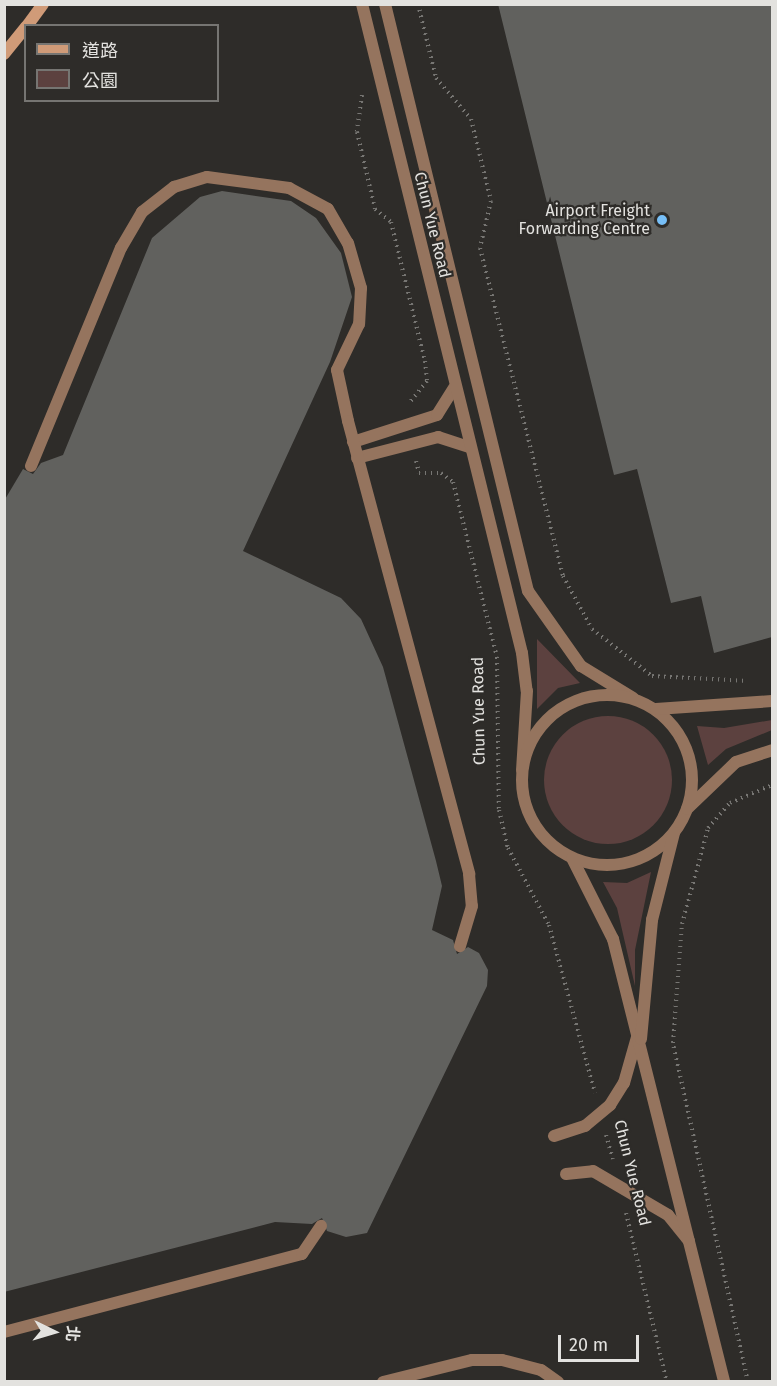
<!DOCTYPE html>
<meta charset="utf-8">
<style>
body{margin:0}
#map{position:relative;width:777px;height:1386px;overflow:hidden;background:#2e2c29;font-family:"Fira Sans","Noto Sans TC",sans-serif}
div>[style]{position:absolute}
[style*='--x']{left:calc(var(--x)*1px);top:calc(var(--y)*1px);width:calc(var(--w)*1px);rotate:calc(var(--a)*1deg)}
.green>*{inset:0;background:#5c413f}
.round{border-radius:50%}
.building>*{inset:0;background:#61615e}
.path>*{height:4px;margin-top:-2px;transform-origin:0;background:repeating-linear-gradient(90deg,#777673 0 1.5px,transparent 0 6px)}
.lane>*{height:12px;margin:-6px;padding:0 6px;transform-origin:6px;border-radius:6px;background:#95745e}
.street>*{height:12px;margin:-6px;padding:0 6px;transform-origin:6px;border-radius:6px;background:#95745e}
.street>.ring{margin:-6px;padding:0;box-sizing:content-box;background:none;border:12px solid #95745e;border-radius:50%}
.secondary>*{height:12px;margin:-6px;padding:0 6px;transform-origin:6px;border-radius:6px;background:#d09b78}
.dots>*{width:16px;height:16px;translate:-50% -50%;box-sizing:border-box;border:3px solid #2e2c29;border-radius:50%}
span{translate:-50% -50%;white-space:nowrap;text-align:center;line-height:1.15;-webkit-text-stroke:4.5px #2e2c29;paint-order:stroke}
.poi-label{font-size:16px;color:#e3e2df}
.right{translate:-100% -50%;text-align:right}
.street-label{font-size:16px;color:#e3e2df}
.frame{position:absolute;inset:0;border:6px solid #e3e2df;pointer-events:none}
.legend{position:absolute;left:24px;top:24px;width:195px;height:78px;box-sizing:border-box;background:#2e2c29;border:2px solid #767572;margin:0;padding:8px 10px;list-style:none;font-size:18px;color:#e3e2df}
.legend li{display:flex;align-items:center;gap:12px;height:30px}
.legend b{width:30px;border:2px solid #767572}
.north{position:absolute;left:24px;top:1302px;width:60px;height:60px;-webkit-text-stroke:4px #2e2c29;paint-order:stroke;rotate:95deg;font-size:16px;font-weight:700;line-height:24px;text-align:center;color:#e3e2df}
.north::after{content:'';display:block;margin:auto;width:21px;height:27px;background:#e3e2df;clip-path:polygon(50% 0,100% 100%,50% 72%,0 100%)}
.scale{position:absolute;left:558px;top:1335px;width:81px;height:27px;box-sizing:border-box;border:3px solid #e3e2df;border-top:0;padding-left:8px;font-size:18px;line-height:21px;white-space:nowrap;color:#e3e2df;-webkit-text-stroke:4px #2e2c29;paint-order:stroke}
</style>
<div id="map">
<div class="green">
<i style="clip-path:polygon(537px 639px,580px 683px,558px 688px,537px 709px)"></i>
<i class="round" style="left:544px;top:716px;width:128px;height:128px"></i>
<i style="clip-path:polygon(772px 720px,772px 730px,726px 749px,708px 765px,697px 726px,724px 728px)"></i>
<i style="clip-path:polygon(651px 872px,635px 950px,635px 986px,617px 908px,603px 882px,627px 883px)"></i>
</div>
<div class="building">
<i style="clip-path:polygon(498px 4px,772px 4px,772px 637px,714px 653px,701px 596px,671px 603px,637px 469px,614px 475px)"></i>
<i style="clip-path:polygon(222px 191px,291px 201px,316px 218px,341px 253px,352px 297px,330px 362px,243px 551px,341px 598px,361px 619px,383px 667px,436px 861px,442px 886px,432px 930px,453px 940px,457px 954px,468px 947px,479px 953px,488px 970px,487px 986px,367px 1233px,346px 1237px,327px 1231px,322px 1218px,312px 1224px,275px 1222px,4px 1292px,4px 501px,23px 469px,33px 474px,41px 463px,63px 455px,152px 238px,200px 197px)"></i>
</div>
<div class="path">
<i style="--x:418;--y:4;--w:76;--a:76.3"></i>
<i style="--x:436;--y:78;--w:54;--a:49.5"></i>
<i style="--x:471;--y:119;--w:84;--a:76.3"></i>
<i style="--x:491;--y:201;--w:48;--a:103.2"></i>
<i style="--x:480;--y:248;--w:338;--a:75.8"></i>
<i style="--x:563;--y:576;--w:60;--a:61.3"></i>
<i style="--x:592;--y:629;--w:76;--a:38.1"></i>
<i style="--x:652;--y:676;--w:96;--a:3"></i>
<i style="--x:362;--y:95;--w:37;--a:98"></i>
<i style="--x:357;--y:132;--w:79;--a:76.8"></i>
<i style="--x:375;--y:209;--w:21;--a:39"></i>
<i style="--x:391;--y:222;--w:143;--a:76.3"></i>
<i style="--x:425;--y:361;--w:20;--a:84"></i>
<i style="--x:427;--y:381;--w:27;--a:129"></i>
<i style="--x:416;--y:461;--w:12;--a:76"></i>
<i style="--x:419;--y:473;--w:22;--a:0"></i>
<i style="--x:441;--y:473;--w:15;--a:37"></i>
<i style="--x:453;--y:482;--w:180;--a:75.9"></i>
<i style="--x:497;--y:657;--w:153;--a:89.3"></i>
<i style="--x:499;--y:810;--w:39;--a:77"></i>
<i style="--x:508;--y:848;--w:87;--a:62"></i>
<i style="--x:549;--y:925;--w:174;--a:74.7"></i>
<i style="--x:606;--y:1135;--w:25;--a:74"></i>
<i style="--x:626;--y:1213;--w:174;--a:76.4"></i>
<i style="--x:748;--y:1382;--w:347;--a:-102.5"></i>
<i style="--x:673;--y:1043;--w:119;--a:-85.7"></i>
<i style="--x:682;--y:924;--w:99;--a:-74.8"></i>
<i style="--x:708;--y:828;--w:33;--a:-49"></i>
<i style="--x:730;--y:803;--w:46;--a:-23.2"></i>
</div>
<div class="lane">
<i style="--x:353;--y:442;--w:88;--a:-17.8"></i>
<i style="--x:437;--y:415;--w:32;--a:-58"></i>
<i style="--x:357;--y:458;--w:84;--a:-14.5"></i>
<i style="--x:438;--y:437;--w:32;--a:18"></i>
<i style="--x:31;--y:466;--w:236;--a:-67.6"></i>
<i style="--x:121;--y:248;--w:42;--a:-59.7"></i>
<i style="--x:142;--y:212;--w:41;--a:-38"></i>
<i style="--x:174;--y:187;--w:34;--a:-17"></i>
<i style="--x:207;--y:177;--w:83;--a:7.6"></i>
<i style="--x:289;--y:188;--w:44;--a:28.3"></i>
<i style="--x:328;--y:209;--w:39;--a:60"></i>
<i style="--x:348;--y:243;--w:47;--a:73.9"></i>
<i style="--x:361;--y:288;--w:36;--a:93"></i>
<i style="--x:359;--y:324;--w:51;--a:115.6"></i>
<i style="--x:337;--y:370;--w:52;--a:77.8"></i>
<i style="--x:348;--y:421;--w:469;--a:75"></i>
<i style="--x:469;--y:874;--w:32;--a:85"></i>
<i style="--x:472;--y:906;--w:42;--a:106.7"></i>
<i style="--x:554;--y:1136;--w:33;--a:-18"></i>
<i style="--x:585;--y:1126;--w:33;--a:-40"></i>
<i style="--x:610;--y:1105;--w:26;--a:-58"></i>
<i style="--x:624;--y:1083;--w:48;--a:-74.2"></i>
<i style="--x:566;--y:1174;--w:27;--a:-6"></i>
<i style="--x:593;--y:1171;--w:87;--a:30.4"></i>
<i style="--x:668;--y:1215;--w:33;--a:51"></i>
<i style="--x:4;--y:1332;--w:308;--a:-14.7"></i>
<i style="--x:302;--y:1254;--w:34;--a:-56"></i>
<i style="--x:383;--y:1382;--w:92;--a:-13.9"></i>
<i style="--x:472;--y:1360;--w:30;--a:0"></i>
<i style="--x:502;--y:1360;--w:40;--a:14.4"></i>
<i style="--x:541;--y:1370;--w:21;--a:35"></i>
</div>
<div class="street">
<i style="--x:362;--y:4;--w:668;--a:76.15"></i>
<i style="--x:522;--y:653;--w:38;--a:83"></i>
<i style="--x:527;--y:691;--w:79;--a:93.6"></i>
<i style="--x:385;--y:4;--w:604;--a:76.31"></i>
<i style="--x:528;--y:591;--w:92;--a:54.8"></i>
<i style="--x:581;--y:666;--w:61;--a:31.6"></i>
<i class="ring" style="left:522px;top:695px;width:158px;height:158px"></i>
<i style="--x:656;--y:709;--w:116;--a:-3.9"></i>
<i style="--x:687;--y:809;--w:68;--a:-43.8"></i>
<i style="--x:736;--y:762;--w:38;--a:-18"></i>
<i style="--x:572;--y:858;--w:91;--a:63.2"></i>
<i style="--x:613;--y:939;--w:457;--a:75.9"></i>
<i style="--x:641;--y:1039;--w:120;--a:-84.7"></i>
<i style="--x:652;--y:920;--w:90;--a:-75.8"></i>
</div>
<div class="secondary">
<i style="--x:27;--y:26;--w:27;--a:-54"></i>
<i style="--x:4;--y:54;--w:35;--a:-51"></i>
</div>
<div class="dots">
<i style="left:662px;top:220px;background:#77bff7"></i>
</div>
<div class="poi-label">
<span class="right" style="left:650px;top:220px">Airport Freight<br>Forwarding Centre</span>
</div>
<div class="street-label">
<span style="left:432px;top:225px;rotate:76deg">Chun Yue Road</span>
<span style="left:479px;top:711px;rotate:-91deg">Chun Yue Road</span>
<span style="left:632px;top:1173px;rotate:76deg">Chun Yue Road</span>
</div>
<div class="frame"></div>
<ul class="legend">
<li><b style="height:8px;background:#d09b78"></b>道路</li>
<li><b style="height:16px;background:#5c413f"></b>公園</li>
</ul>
<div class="north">北</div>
<div class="scale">20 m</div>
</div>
